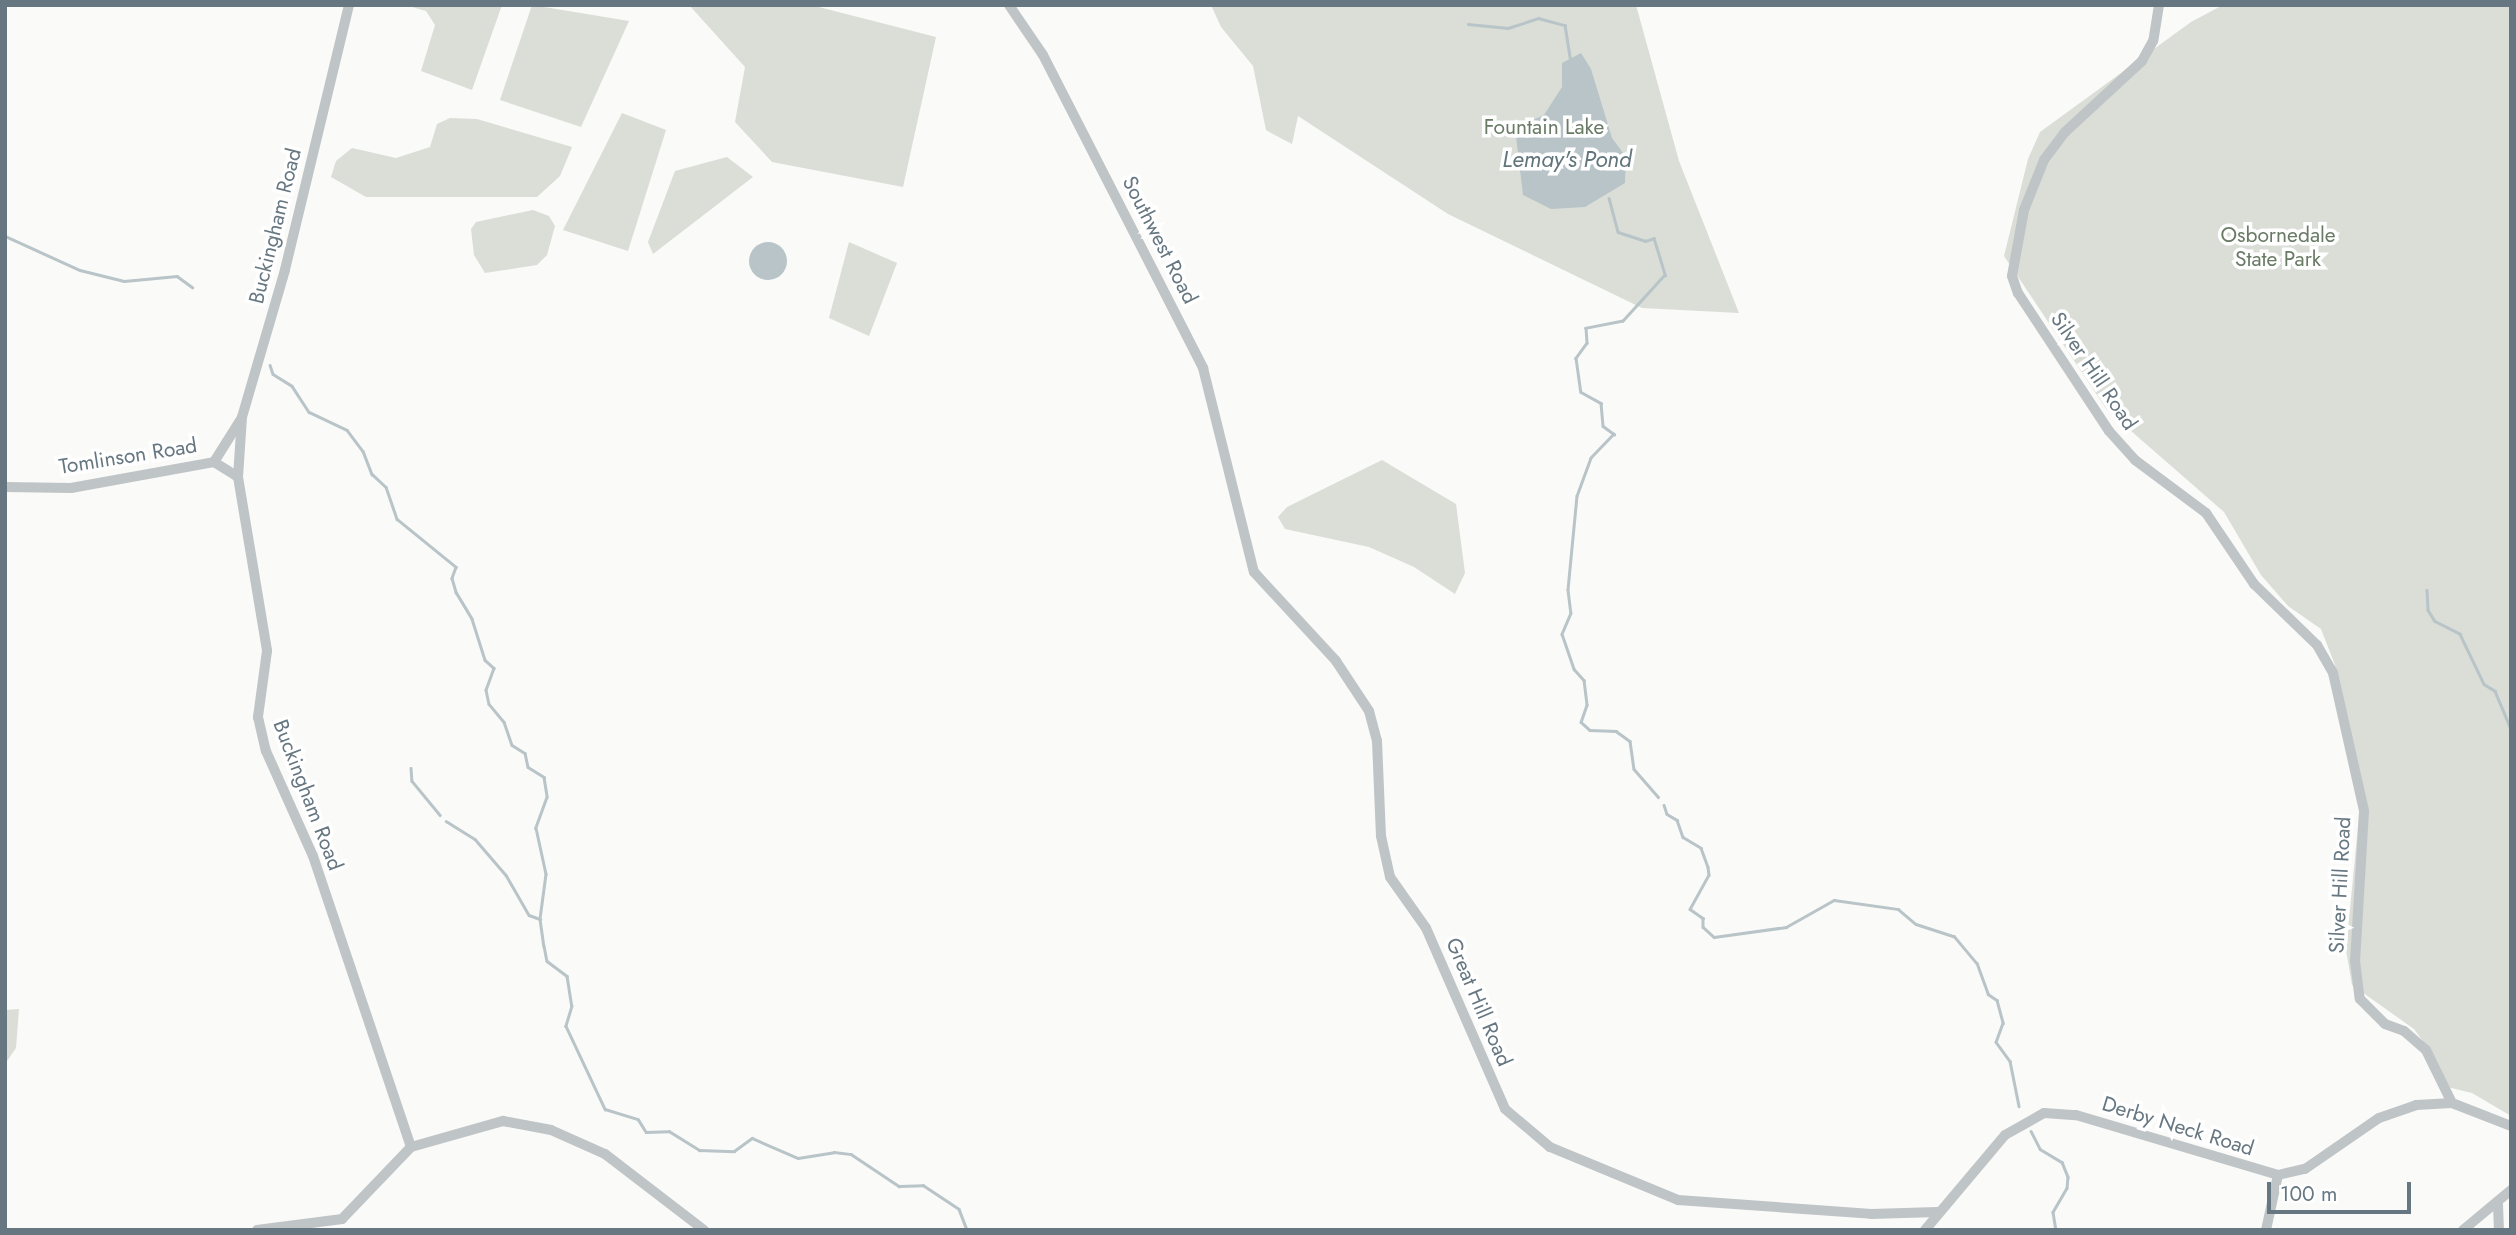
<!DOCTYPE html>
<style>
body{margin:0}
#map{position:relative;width:2516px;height:1235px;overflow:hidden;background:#fafaf8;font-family:Jost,sans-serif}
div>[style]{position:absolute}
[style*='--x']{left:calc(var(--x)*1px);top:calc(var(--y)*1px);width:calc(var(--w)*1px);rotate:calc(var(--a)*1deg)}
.green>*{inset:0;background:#daded7}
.water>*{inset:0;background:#b8c4c8}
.round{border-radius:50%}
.stream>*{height:2.5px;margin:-1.25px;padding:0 1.25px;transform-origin:1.25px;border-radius:1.25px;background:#b8c4c8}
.minor>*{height:10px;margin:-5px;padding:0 5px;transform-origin:5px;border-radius:5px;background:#bfc4c7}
span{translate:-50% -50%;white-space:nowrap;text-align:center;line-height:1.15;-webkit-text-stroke:7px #fff;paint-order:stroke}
.park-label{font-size:21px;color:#697a65}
.street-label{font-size:21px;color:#667781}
.water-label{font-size:23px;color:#61757b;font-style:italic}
.frame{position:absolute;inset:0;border:7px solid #667781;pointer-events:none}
.scale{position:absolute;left:2267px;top:1182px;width:144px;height:32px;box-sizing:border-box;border:4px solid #667781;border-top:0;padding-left:9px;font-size:21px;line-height:24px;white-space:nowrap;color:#667781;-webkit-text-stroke:5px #fff;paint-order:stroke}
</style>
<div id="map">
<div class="green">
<i style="clip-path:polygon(405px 5px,502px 5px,472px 90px,421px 71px,435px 25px,426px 11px)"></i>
<i style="clip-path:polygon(532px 5px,629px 21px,581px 127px,500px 100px)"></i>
<i style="clip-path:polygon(689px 5px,811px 5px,936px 37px,903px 187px,772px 162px,735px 122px,745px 67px)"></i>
<i style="clip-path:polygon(1211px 5px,1636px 5px,1679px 161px,1739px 313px,1642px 308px,1448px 214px,1298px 116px,1292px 144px,1271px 133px,1266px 130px,1253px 66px,1221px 27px)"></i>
<i style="clip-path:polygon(2223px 5px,2511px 5px,2511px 1116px,2472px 1093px,2447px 1087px,2433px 1055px,2414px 1029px,2352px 985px,2346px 950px,2361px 796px,2335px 665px,2321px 629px,2288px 606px,2261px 575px,2224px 512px,2107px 410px,2004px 256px,2028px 159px,2040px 132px,2191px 22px)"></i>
<i style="clip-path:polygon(622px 113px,666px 130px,628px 251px,563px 230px)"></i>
<i style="clip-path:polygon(450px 118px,477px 119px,572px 147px,560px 176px,537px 197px,366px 197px,331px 177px,336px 161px,352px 148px,396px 158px,430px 147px,437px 124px)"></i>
<i style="clip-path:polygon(727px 157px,753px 177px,653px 254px,648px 242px,675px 171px)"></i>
<i style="clip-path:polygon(533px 210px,549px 216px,555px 226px,547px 255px,537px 265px,485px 273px,474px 255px,471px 229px,476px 222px)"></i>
<i style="clip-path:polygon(849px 242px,897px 263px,869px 336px,829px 318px)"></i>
<i style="clip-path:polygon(1382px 460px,1456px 504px,1465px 573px,1455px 594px,1414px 567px,1369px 547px,1285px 529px,1278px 517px,1287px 507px)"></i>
<i style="clip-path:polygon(19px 1009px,16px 1048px,5px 1064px,5px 1010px)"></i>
</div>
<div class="water">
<i style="clip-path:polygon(1581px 53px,1591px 69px,1612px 138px,1626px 157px,1625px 183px,1585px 207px,1551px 209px,1523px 195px,1515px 128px,1544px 115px,1562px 87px,1562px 63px)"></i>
<i class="round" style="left:749px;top:242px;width:38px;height:38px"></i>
</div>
<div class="stream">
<i style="--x:1468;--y:24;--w:40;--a:5.7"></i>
<i style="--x:1508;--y:28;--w:32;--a:-18"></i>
<i style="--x:1538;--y:18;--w:28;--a:15"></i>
<i style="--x:1565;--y:25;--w:36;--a:81"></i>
<i style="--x:1609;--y:198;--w:35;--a:75"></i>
<i style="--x:1618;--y:232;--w:28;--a:18"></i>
<i style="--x:1645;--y:241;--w:9;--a:-18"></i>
<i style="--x:1654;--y:238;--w:39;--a:73"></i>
<i style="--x:1665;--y:275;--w:62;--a:132.4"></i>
<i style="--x:1623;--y:321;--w:38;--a:169"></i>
<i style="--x:1586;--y:328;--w:15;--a:86"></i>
<i style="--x:1587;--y:343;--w:19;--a:126"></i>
<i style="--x:1576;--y:358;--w:34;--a:82"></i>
<i style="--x:1581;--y:392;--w:23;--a:29"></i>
<i style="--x:1601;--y:403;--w:23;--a:85"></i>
<i style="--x:1603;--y:426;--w:14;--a:36"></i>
<i style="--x:1614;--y:434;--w:33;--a:134"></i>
<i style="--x:1591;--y:458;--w:40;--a:110.2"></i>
<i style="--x:1577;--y:496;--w:94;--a:95.5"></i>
<i style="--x:1568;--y:590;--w:23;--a:83"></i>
<i style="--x:1571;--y:613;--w:23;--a:113"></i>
<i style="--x:1562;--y:634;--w:37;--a:71"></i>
<i style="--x:1574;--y:669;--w:15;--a:48"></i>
<i style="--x:1584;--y:680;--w:25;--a:83"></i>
<i style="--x:1587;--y:705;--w:18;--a:109"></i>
<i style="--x:1581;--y:722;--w:12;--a:42"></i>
<i style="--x:1590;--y:730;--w:26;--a:2"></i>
<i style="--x:1616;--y:731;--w:17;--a:36"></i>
<i style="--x:1630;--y:741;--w:28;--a:82"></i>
<i style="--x:1634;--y:769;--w:37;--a:49"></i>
<i style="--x:5;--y:236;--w:82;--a:24.4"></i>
<i style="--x:80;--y:270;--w:45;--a:14"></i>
<i style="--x:124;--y:281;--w:53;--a:-5.4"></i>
<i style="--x:177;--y:276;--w:19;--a:36"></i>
<i style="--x:270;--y:365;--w:9;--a:72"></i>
<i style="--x:273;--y:374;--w:22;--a:32"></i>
<i style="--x:292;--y:386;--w:31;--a:57"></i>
<i style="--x:309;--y:412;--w:42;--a:25.3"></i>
<i style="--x:347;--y:430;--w:26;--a:53"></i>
<i style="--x:363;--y:451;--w:25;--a:69"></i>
<i style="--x:372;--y:474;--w:19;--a:43"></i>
<i style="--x:386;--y:487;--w:34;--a:71"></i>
<i style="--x:397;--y:519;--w:76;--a:39.1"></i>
<i style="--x:456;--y:567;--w:12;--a:110"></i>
<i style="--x:452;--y:578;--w:15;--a:74"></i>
<i style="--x:456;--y:592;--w:31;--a:59"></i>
<i style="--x:472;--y:619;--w:43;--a:72.4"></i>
<i style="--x:485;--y:660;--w:12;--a:42"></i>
<i style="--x:494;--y:668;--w:23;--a:110"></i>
<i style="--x:486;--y:690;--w:14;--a:78"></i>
<i style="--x:489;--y:704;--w:23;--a:50"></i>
<i style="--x:504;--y:722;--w:24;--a:71"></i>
<i style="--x:512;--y:745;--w:15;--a:32"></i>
<i style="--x:525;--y:753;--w:14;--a:78"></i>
<i style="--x:528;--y:767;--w:19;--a:32"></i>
<i style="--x:544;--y:777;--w:20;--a:81"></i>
<i style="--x:547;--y:797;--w:33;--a:110"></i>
<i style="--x:536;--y:828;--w:47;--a:77.7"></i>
<i style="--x:546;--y:874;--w:45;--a:97.6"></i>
<i style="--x:540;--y:919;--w:27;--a:82"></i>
<i style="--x:544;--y:946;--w:15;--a:79"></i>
<i style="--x:547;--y:961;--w:25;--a:37"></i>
<i style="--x:567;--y:976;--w:30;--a:81"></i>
<i style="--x:572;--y:1006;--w:21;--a:107"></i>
<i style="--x:566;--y:1026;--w:92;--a:64.8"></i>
<i style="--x:605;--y:1109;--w:34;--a:17"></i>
<i style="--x:638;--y:1119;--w:15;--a:58"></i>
<i style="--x:646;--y:1132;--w:23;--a:-2"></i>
<i style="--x:669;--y:1131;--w:36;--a:32"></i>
<i style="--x:699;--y:1150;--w:35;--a:2"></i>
<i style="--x:734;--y:1151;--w:22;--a:-36"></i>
<i style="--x:752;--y:1138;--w:50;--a:23.5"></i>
<i style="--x:798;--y:1158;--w:36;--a:-9"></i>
<i style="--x:834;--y:1152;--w:17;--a:7"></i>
<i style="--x:851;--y:1154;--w:58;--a:33.7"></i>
<i style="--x:899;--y:1186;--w:24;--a:-2"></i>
<i style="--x:923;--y:1185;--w:43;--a:33.7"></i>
<i style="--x:959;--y:1209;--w:22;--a:69"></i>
<i style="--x:2427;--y:590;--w:20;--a:87"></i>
<i style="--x:2428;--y:610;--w:13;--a:58"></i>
<i style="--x:2435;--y:621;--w:28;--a:27"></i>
<i style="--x:2460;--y:634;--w:55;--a:64.4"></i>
<i style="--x:2484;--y:684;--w:13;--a:32"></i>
<i style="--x:2495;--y:691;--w:41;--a:67.2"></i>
<i style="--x:411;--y:768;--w:13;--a:86"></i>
<i style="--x:412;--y:781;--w:44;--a:50.5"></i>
<i style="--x:1664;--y:805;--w:9;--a:72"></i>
<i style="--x:1667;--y:814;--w:12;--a:31"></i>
<i style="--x:1677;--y:820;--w:18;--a:71"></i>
<i style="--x:1683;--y:837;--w:21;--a:31"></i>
<i style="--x:1701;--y:848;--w:20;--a:70"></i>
<i style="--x:1708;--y:867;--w:8;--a:83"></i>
<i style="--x:1709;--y:875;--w:39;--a:119"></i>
<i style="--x:1690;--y:909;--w:16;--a:35"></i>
<i style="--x:1703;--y:918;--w:9;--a:90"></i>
<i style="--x:1703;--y:927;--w:15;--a:42"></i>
<i style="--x:1714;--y:937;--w:73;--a:-7.9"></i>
<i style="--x:1786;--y:927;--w:55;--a:-29.4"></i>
<i style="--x:1834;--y:900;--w:65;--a:8"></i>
<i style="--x:1898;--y:909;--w:23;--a:40"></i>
<i style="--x:1916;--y:924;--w:40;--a:18"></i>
<i style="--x:1954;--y:936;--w:35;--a:50"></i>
<i style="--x:1977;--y:963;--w:33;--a:70"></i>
<i style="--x:1988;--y:994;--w:11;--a:34"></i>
<i style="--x:1997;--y:1000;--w:24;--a:75"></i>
<i style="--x:2003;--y:1023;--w:20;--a:110"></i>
<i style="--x:1996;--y:1042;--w:24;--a:54"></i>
<i style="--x:2010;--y:1061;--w:46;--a:78.7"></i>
<i style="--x:446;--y:821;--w:34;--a:32"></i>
<i style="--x:475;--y:839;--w:48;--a:49.3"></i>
<i style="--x:506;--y:875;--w:46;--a:60.1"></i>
<i style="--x:529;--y:915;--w:12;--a:20"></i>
<i style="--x:2031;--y:1131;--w:20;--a:63"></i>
<i style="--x:2040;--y:1149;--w:26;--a:31"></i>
<i style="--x:2062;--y:1162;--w:16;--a:68"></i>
<i style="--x:2068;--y:1177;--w:11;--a:95"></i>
<i style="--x:2067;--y:1188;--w:28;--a:120"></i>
<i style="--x:2053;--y:1212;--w:18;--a:81"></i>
<i style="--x:2099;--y:1230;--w:10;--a:0"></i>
</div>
<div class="minor">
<i style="--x:349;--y:5;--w:273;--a:103.6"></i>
<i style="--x:285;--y:270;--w:153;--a:106.3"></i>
<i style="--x:242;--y:417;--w:60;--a:93.8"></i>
<i style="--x:238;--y:477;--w:176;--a:80.5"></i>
<i style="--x:267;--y:651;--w:67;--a:97.8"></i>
<i style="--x:258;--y:717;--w:35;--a:77"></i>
<i style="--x:266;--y:751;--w:115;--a:65.9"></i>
<i style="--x:313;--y:856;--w:307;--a:71.4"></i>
<i style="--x:1009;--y:5;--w:60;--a:55.8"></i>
<i style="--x:1043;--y:55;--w:352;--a:62.9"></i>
<i style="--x:1203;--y:368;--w:210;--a:76"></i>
<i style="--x:1254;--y:572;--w:121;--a:47.3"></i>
<i style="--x:1336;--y:661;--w:60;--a:56.6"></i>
<i style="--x:1369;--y:711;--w:31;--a:75"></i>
<i style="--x:1377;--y:741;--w:95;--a:87.6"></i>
<i style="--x:1381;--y:836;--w:42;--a:77.6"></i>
<i style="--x:1390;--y:877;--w:62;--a:54.8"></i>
<i style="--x:1426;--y:928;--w:197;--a:66.4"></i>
<i style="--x:1505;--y:1109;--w:59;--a:40.2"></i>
<i style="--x:1550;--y:1147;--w:139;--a:22.5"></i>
<i style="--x:1678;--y:1200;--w:194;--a:4.1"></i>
<i style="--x:1871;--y:1214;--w:66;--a:-1.7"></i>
<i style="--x:2159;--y:5;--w:36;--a:99"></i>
<i style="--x:2153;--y:41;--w:23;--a:119"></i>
<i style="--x:2142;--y:61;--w:105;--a:137.3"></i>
<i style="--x:2065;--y:132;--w:35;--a:127"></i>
<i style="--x:2044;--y:160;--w:54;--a:111.8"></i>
<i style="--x:2024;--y:210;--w:67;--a:100.3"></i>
<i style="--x:2012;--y:276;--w:18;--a:71"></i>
<i style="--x:2018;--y:293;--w:165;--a:56.6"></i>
<i style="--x:2109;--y:431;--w:39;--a:48"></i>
<i style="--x:2135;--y:460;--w:89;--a:36.7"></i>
<i style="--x:2206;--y:513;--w:86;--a:55.9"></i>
<i style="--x:2254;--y:584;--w:88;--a:44.1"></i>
<i style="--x:2317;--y:645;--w:32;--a:60"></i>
<i style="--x:2333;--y:673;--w:141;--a:77.3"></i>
<i style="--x:2364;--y:811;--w:150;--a:93.4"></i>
<i style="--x:2355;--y:961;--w:38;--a:83"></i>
<i style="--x:2360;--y:999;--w:35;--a:45"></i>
<i style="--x:2385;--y:1024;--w:20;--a:20"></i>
<i style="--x:2404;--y:1031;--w:29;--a:41"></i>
<i style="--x:2426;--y:1050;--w:59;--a:63.9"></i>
<i style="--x:214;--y:462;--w:51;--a:-57.9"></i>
<i style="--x:5;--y:487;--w:66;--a:0.9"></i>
<i style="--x:71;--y:488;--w:145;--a:-10.3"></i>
<i style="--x:214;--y:462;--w:28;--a:32"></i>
<i style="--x:2498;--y:1204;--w:26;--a:88"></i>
<i style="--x:257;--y:1230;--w:86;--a:-7.4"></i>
<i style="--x:342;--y:1219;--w:100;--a:-46.2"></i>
<i style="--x:411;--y:1147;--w:96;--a:-15.8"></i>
<i style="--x:503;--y:1121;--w:49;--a:10.6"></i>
<i style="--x:551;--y:1130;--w:59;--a:24"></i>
<i style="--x:605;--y:1154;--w:125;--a:37.5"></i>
<i style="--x:1925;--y:1230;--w:124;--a:-49.9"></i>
<i style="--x:2005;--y:1135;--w:45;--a:-29.4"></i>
<i style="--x:2044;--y:1113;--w:32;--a:4"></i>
<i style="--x:2076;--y:1115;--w:211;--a:16.5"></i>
<i style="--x:2278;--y:1175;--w:28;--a:-13"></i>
<i style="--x:2305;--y:1169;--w:90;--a:-34.6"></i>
<i style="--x:2379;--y:1118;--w:39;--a:-19"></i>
<i style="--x:2416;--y:1105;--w:36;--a:-3"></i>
<i style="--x:2452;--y:1103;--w:63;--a:21.3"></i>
<i style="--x:2266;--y:1230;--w:56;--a:-77.7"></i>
<i style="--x:2463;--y:1230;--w:62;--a:-39.8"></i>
</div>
<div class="park-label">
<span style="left:1544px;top:127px">Fountain Lake</span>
<span style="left:2278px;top:247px">Osbornedale<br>State Park</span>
</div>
<div class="street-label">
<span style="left:275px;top:226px;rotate:-76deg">Buckingham Road</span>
<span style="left:1160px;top:240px;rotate:63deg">Southwest Road</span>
<span style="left:2094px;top:371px;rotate:56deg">Silver Hill Road</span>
<span style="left:128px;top:456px;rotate:-9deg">Tomlinson Road</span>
<span style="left:308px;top:795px;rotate:69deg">Buckingham Road</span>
<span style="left:2340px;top:885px;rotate:-87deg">Silver Hill Road</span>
<span style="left:1479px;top:1002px;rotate:67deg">Great Hill Road</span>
<span style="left:2178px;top:1126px;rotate:17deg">Derby Neck Road</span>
</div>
<div class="water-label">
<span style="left:1567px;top:159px">Lemay's Pond</span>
</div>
<div class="frame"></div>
<div class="scale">100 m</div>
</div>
